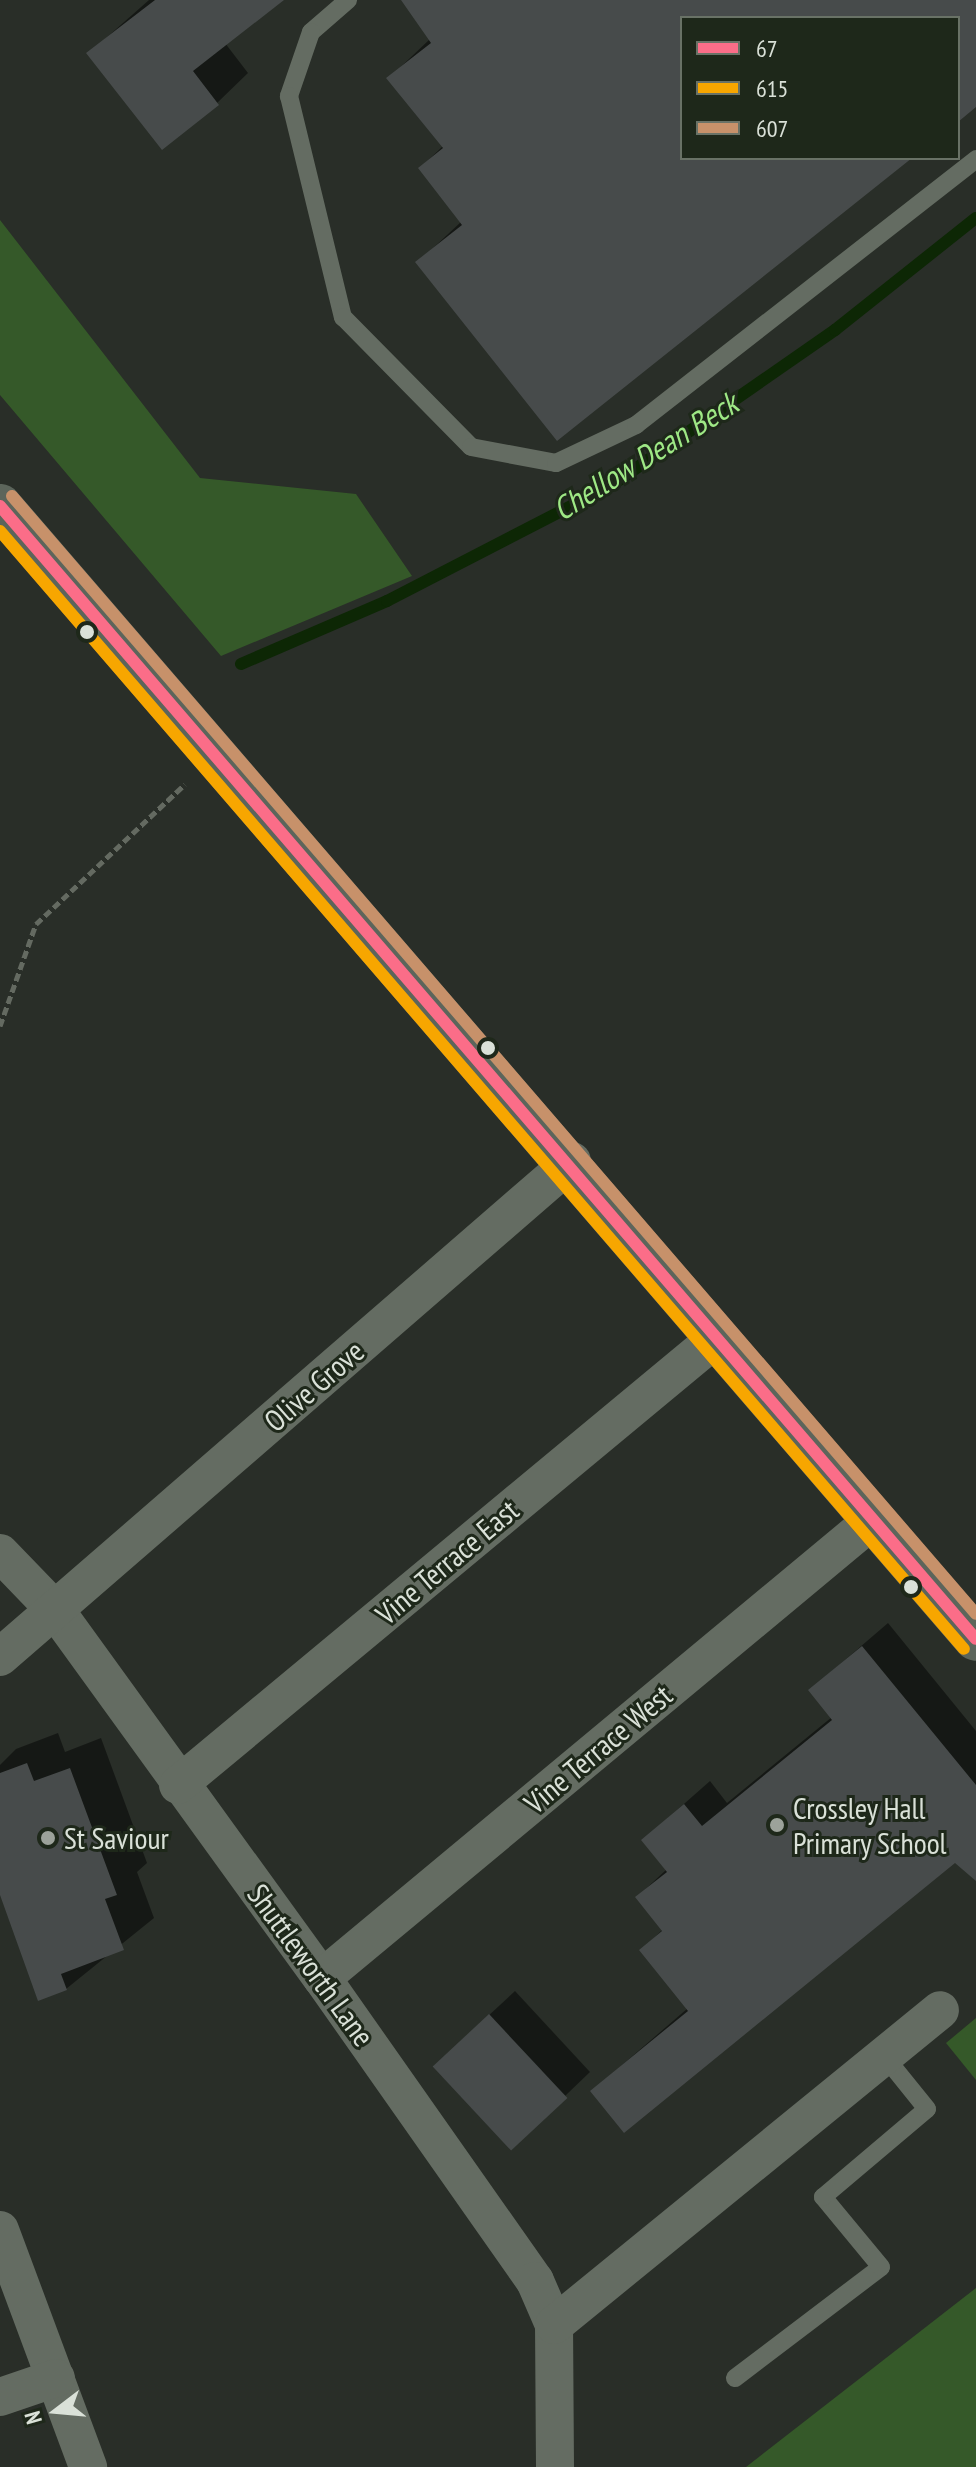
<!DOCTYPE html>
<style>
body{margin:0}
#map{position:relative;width:976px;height:2467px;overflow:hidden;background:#292e28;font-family:"PT Sans Narrow",sans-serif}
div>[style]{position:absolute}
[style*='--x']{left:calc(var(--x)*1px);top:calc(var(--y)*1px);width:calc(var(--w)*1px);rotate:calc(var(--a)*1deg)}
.green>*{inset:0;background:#355929}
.shadow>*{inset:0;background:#0007}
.stream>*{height:12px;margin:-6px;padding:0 6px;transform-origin:6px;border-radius:6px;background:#0d2705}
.building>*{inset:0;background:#474b4b;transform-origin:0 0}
.path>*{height:5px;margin-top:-2.5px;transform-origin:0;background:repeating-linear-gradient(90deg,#646a61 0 8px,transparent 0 12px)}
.service>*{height:18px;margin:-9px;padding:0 9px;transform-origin:9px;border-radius:9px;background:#646c62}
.minor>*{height:38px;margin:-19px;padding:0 19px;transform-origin:19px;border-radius:19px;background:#646c62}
.secondary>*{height:44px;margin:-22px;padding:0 22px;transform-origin:22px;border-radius:22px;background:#5c655b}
.bus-1>*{height:12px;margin:-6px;padding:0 6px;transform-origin:6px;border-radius:6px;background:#fb6d88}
.bus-2>*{height:12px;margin:-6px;padding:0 6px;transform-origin:6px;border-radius:6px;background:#f7a600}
.bus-3>*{height:12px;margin:-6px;padding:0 6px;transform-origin:6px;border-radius:6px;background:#c7916a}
.dots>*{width:22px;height:22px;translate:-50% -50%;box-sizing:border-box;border:4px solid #1e281a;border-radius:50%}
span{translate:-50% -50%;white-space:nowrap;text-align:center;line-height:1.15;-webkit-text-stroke:6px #1e281a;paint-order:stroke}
.street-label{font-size:30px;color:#dae1d8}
.poi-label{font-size:30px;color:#dae1d8}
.left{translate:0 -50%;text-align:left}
.water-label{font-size:32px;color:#9ee885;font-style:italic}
.legend{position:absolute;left:680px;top:16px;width:280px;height:144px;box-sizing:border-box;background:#1e281a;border:2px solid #697266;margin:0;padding:10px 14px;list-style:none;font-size:24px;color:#dae1d8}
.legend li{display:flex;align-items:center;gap:16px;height:40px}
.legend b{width:40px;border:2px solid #697266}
.north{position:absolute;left:16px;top:2371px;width:80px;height:80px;-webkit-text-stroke:6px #1e281a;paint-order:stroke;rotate:254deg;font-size:22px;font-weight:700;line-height:32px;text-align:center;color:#dae1d8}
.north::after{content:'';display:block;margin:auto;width:28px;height:36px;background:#dae1d8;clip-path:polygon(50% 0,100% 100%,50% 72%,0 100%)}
</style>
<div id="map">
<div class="green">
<i style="clip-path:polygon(0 220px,200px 478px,356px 494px,412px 576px,221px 656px,0 395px)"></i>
<i style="clip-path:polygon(976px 2018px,976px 2080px,946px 2043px)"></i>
<i style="clip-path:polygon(976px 2288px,976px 2467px,746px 2467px)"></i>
</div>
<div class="shadow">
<i style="clip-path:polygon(149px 0,281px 0,225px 43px,248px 73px,217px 103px,89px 53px)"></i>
<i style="clip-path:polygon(403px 0,976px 0,976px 105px,958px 119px,958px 18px,682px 18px,682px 158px,909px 158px,417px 263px,462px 221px,420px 168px,443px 146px,389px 78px,430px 39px)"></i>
<i style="clip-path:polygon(888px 1623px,976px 1731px,976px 1878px,955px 1861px,592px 2091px,688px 2008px,642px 1950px,663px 1929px,637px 1897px,667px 1869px,643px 1840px,710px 1781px,727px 1803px,832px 1717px,810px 1690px)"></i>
<i style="clip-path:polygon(58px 1733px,65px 1752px,101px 1738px,147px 1863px,137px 1872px,154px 1918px,66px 1989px,0 1889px,0 1765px,16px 1749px)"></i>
<i style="clip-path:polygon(515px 1991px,590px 2072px,565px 2096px,460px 2042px)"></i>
</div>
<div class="stream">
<i style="--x:241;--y:664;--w:159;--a:-23.3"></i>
<i style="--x:387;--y:601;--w:253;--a:-27.3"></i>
<i style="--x:612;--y:485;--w:272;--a:-34.8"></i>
<i style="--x:835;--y:330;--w:180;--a:-38.5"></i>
</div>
<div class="building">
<i style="clip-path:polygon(155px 0,284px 0,193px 71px,219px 105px,162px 150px,86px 53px)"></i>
<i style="clip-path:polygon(401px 0,976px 0,976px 107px,958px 122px,958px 18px,682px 18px,682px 158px,912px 158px,557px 441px,415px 262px,462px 225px,418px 168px,443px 148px,386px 78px,431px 43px)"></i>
<i style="clip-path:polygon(862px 1646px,976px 1785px,976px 1881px,955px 1863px,624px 2133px,590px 2091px,688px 2011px,639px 1950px,662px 1931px,635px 1897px,667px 1872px,641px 1840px,684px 1804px,702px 1826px,832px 1720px,808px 1690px)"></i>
<i style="clip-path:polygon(27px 1763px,34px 1781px,70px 1768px,117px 1895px,105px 1899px,124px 1950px,61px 1974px,67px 1990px,38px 2001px,0 1895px,0 1773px)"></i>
<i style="left:489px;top:2014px;width:115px;height:77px;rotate:47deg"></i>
</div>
<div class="path">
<i style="--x:0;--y:1026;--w:108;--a:-70.6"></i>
<i style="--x:36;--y:924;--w:204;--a:-43.2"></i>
</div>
<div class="service">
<i style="--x:348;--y:0;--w:49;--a:139.1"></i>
<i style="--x:311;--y:32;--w:68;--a:109"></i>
<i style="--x:289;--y:96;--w:228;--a:76.3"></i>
<i style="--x:343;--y:317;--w:182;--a:45.4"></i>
<i style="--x:471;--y:447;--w:86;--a:10.7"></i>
<i style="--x:556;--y:463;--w:89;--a:-25.4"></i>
<i style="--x:636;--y:425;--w:432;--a:-38"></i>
<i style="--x:735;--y:2378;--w:183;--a:-37.2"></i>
<i style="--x:881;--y:2267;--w:91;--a:-129.6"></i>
<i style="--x:823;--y:2197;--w:136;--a:-40.2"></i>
<i style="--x:927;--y:2109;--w:67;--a:-128.9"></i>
</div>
<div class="minor">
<i style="--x:0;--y:1553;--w:81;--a:46"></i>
<i style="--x:56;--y:1611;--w:453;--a:54.1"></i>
<i style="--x:322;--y:1978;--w:370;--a:54.9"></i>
<i style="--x:535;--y:2281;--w:48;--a:66.6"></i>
<i style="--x:0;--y:1657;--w:757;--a:-40.93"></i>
<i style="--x:178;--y:1785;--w:698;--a:-39.71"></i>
<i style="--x:322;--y:1978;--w:718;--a:-39.74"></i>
<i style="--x:0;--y:2230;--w:253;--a:69.6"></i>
<i style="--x:0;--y:2397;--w:59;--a:-18.7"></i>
<i style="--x:555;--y:2467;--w:142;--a:-90.4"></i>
<i style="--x:554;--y:2325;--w:498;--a:-39.2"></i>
</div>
<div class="secondary">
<i style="--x:0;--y:506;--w:1495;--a:49.26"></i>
</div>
<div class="bus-1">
<i style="--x:0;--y:506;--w:1495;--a:49.26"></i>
</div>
<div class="bus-2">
<i style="--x:0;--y:531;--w:1476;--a:49.23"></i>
</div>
<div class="bus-3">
<i style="--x:12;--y:496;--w:1476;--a:49.23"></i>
</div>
<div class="dots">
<i style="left:87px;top:632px;background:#dae1d8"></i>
<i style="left:488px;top:1048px;background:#dae1d8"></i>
<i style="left:911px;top:1587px;background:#dae1d8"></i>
<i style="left:777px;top:1825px;background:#9ca29a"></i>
<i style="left:48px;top:1838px;background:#9ca29a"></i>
</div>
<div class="street-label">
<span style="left:314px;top:1386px;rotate:-41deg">Olive Grove</span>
<span style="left:447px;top:1562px;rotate:-40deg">Vine Terrace East</span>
<span style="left:598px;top:1749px;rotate:-40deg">Vine Terrace West</span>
<span style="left:311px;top:1965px;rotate:54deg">Shuttleworth Lane</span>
</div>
<div class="poi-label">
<span class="left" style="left:793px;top:1825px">Crossley Hall<br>Primary School</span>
<span class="left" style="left:64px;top:1838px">St Saviour</span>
</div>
<div class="water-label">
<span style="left:645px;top:456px;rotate:-32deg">Chellow Dean Beck</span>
</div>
<ul class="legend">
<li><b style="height:10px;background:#fb6d88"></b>67</li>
<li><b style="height:10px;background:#f7a600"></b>615</li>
<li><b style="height:10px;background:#c7916a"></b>607</li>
</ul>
<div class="north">N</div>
</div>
